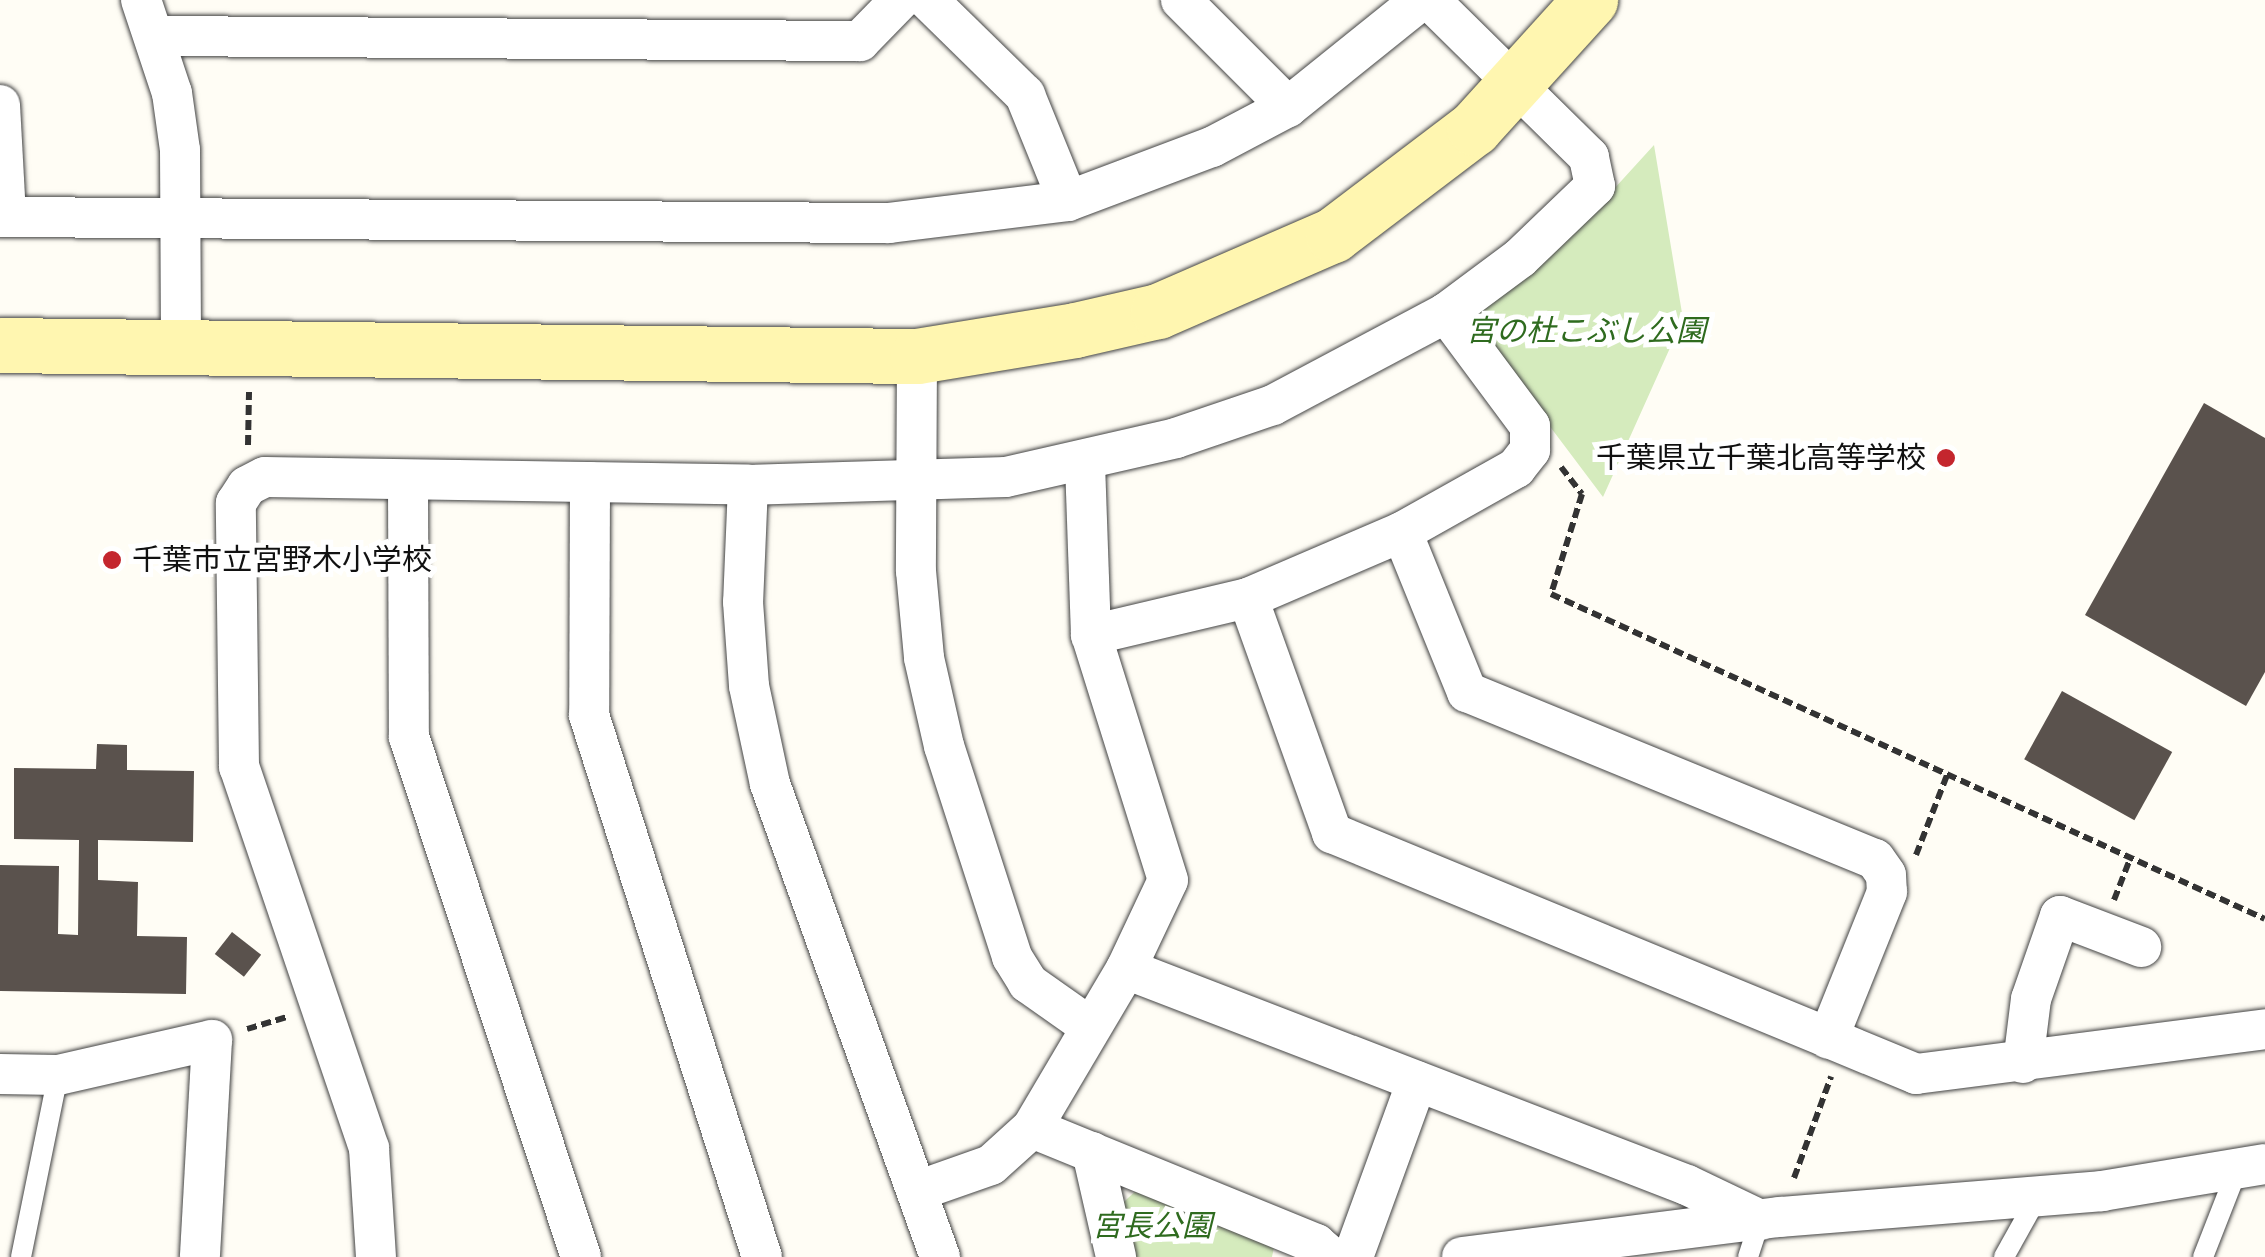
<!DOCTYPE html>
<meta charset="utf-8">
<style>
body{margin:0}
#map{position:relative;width:2265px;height:1257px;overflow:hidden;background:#fffdf5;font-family:Bitter,"Noto Sans JP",serif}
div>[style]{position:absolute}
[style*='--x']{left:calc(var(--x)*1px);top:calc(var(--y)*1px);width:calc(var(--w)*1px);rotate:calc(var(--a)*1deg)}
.green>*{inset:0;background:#d5ebbd}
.building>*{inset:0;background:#5a524d;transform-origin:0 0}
.path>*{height:6px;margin-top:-3px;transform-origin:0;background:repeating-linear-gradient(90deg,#333 0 10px,transparent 0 15px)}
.roads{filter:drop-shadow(0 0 2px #444) drop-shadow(0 0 2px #444)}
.lane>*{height:20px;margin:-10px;padding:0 10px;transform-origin:10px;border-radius:10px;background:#fff}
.street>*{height:40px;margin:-20px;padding:0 20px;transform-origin:20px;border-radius:20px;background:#fff}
.secondary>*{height:55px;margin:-27.5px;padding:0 27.5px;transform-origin:27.5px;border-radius:27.5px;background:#fff6b0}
.dots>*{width:28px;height:28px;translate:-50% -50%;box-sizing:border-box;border:5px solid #fff;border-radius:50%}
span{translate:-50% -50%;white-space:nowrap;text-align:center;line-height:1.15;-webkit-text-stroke:10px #fff;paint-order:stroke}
.park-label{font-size:30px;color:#2f6b1f;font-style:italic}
.poi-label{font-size:30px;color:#111}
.right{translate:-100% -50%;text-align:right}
.left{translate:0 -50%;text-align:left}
</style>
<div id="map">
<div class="green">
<i style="clip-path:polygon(1654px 145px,1683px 319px,1603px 497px,1475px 327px,1477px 305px,1561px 247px)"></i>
<i style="clip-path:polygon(1139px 1188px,1276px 1237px,1272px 1257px,1126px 1257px,1115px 1210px)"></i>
</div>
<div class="building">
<i style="clip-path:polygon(2204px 403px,2265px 438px,2265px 672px,2246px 706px,2085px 615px)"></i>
<i style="left:2062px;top:691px;width:126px;height:78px;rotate:29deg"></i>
<i style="clip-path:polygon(97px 744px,127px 745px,127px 770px,194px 771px,193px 842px,98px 840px,98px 880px,138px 882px,137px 936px,187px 937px,186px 994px,0 991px,0 865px,59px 866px,58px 934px,78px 935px,79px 840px,14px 839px,14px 768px,96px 769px)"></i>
<i style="left:232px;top:932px;width:37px;height:28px;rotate:38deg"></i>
</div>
<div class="path">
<i style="--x:248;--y:445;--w:53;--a:-88.9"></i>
<i style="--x:1561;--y:467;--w:34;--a:52"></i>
<i style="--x:1582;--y:494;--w:105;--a:107.2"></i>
<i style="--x:1551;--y:594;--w:784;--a:24.47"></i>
<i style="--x:1916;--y:855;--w:86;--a:-68.8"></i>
<i style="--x:2114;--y:900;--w:44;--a:-68.7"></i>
<i style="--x:247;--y:1029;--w:42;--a:-16.7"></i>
<i style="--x:1794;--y:1178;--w:108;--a:-69.9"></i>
</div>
<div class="roads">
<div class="lane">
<i style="--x:21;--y:1257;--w:186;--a:-78.5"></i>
<i style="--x:1748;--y:1257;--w:39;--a:-72"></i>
<i style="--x:2004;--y:1257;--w:70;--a:-60.9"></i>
<i style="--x:2203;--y:1257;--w:90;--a:-68.6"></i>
</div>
<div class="street">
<i style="--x:141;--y:0;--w:98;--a:71.6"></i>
<i style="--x:172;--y:93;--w:58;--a:82"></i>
<i style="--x:180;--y:150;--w:197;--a:89.7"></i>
<i style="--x:928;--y:0;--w:136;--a:44.4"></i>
<i style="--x:1025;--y:95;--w:114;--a:67.9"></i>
<i style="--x:1181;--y:0;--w:151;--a:45"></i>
<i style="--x:156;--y:36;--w:704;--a:0.41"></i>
<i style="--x:860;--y:41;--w:57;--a:-45.7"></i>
<i style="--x:0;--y:105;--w:112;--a:86.9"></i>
<i style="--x:0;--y:217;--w:889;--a:0.39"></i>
<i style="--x:889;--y:223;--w:180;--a:-7"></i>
<i style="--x:1068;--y:201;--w:154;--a:-20.6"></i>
<i style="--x:1212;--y:147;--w:86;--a:-27.8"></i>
<i style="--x:1288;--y:107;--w:171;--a:-38.8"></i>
<i style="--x:917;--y:356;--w:215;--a:90.3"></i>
<i style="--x:916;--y:571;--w:87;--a:84.7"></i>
<i style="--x:924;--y:658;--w:90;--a:77.2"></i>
<i style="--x:944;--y:746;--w:222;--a:72.1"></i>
<i style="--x:1012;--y:957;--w:31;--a:58"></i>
<i style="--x:1028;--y:983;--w:75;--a:35.2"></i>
<i style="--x:590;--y:482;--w:233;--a:90.2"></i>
<i style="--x:589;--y:715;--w:569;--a:72.3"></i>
<i style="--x:408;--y:483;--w:254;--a:89.8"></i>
<i style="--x:409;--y:737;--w:548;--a:71.7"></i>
<i style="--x:748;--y:485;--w:117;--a:92.4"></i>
<i style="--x:743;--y:602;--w:84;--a:85.9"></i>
<i style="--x:749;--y:686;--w:100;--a:77.9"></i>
<i style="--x:770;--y:784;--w:503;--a:70.23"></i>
<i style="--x:1402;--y:532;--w:173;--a:67.9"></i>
<i style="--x:1467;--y:692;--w:441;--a:22.3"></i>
<i style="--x:1875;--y:859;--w:19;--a:55"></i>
<i style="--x:1886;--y:875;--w:17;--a:87"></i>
<i style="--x:1887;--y:892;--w:158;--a:111.9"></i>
<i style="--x:1248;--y:598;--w:250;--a:70.3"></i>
<i style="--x:1332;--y:833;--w:632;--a:22.42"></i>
<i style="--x:1916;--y:1074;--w:352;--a:-7.3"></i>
<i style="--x:1091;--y:635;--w:161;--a:-13.3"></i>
<i style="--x:1248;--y:598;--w:168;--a:-23.2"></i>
<i style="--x:1402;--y:532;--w:131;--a:-29.3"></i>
<i style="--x:1516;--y:468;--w:23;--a:-52"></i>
<i style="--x:1530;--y:450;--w:24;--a:-90"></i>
<i style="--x:1530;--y:426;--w:141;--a:-126.6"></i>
<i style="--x:1126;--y:969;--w:601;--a:21.06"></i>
<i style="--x:1687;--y:1185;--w:81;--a:25.6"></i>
<i style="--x:2023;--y:1063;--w:64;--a:-82.9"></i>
<i style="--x:2031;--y:999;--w:88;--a:-70.7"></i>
<i style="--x:2060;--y:916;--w:87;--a:20.9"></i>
<i style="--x:0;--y:1074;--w:58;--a:1"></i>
<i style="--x:58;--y:1075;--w:158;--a:-12.8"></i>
<i style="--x:212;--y:1040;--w:217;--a:93.2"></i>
<i style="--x:1032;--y:1128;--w:307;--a:22.2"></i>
<i style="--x:1316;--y:1244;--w:20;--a:41"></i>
<i style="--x:1092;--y:1152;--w:108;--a:77.1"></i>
<i style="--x:917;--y:1191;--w:78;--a:-19.4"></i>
<i style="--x:991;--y:1165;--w:55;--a:-42.1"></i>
<i style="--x:1032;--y:1128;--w:185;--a:-59.4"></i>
<i style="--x:1126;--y:969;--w:98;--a:-64.7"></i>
<i style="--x:1168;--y:880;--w:257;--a:-107.4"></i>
<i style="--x:1091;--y:635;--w:173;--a:-92"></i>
<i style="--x:376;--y:1257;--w:109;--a:-93.7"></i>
<i style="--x:369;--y:1148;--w:403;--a:-108.8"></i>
<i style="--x:239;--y:767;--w:264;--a:-90.7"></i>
<i style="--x:236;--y:503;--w:20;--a:-57"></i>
<i style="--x:247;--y:486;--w:20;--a:-27"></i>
<i style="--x:265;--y:477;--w:483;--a:0.9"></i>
<i style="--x:748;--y:485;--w:258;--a:-1.8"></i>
<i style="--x:1006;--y:477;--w:174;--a:-12.9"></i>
<i style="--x:1176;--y:438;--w:102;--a:-18.8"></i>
<i style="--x:1273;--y:405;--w:196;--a:-28"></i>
<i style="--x:1446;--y:313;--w:92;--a:-36.6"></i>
<i style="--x:1520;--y:258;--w:104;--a:-43.8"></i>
<i style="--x:1595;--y:186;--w:30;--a:-102"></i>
<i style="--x:1589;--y:157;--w:223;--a:-135.4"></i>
<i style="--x:1353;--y:1257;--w:187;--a:-70"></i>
<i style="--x:1462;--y:1257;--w:321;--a:-7.2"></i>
<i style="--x:1780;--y:1217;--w:323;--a:-4.6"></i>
<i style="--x:2102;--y:1191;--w:165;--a:-9.4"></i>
</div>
<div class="secondary">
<i style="--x:0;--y:345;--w:917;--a:0.69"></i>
<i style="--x:917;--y:356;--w:160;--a:-9.3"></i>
<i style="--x:1075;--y:330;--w:85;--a:-12.9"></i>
<i style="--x:1158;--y:311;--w:191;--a:-23.5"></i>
<i style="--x:1333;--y:235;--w:177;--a:-37.2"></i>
<i style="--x:1474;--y:128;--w:173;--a:-47.8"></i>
</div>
</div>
<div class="dots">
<i style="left:1946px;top:458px;background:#c4262e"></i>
<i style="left:112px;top:560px;background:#c4262e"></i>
</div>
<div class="park-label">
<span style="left:1586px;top:331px">宮の杜こぶし公園</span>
<span style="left:1152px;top:1226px">宮長公園</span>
</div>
<div class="poi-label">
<span class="right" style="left:1926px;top:458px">千葉県立千葉北高等学校</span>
<span class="left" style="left:132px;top:560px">千葉市立宮野木小学校</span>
</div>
</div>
